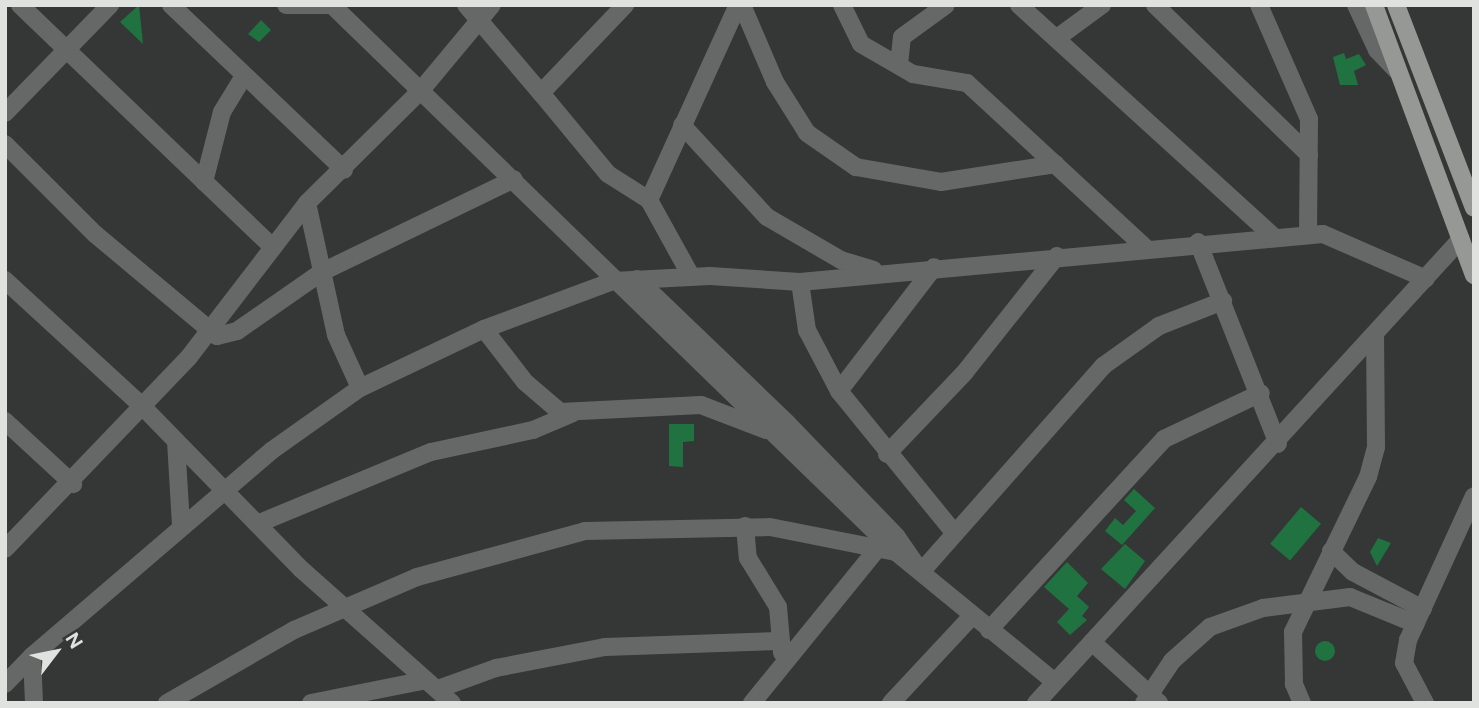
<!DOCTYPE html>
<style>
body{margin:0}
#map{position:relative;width:1479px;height:708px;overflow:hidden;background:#343735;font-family:Figtree,sans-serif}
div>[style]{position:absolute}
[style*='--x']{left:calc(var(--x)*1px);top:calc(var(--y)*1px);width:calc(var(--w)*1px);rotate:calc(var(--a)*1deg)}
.building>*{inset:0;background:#207341;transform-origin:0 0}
.round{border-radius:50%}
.minor>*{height:18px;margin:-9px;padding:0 9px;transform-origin:9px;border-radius:9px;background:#666867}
.major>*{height:18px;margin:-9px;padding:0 9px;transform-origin:9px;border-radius:9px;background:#959895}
span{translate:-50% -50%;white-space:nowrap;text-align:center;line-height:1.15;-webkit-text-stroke:6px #343735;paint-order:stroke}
.frame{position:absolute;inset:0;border:7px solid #e0e2e0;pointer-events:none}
.north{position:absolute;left:21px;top:617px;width:70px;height:70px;-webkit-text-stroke:5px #343735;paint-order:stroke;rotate:58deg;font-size:19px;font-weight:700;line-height:28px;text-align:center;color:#e0e2e0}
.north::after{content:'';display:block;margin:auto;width:24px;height:32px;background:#e0e2e0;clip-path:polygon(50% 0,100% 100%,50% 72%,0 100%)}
</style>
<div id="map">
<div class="building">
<i style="clip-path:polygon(139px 5px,143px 44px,120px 22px)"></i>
<i style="clip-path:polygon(261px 20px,271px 30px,259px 42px,248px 34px)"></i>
<i style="clip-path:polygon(1344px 53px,1346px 59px,1359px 54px,1366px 65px,1354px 71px,1358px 85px,1340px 85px,1333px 57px)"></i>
<i style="clip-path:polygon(669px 424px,694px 424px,694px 441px,683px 442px,683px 467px,669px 466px)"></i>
<i style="clip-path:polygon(1134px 489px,1155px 508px,1122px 545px,1105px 531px,1115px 518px,1123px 525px,1136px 511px,1124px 500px)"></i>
<i style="left:1301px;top:507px;width:26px;height:48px;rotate:40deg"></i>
<i style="clip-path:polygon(1378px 538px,1391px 543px,1377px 566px,1370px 552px)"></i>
<i style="clip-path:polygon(1125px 544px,1145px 561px,1125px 589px,1101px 569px)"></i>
<i style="clip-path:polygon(1067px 562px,1088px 583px,1077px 596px,1089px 607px,1082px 616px,1087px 620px,1070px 635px,1057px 622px,1069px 609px,1044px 587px)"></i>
<i class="round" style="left:1315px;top:641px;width:20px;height:20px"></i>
</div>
<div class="minor">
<i style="--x:20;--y:5;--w:348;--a:43.8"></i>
<i style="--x:171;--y:5;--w:239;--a:43.6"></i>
<i style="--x:286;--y:5;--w:44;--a:0"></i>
<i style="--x:332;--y:5;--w:786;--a:44.12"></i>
<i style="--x:896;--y:552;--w:205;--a:39.3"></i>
<i style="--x:466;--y:5;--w:116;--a:49.6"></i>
<i style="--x:541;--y:93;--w:122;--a:-46.3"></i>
<i style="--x:742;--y:5;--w:84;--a:66.8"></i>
<i style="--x:775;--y:82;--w:60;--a:57.9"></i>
<i style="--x:807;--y:133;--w:60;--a:34.8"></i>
<i style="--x:856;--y:167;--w:86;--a:10"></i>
<i style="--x:941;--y:182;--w:116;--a:-8.9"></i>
<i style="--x:842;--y:5;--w:43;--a:64"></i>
<i style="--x:861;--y:44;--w:60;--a:30"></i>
<i style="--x:913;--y:74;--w:55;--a:9.5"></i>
<i style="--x:967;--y:83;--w:243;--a:42.7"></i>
<i style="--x:1019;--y:5;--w:342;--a:42.3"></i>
<i style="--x:1155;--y:5;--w:215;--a:44.2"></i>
<i style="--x:1259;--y:5;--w:124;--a:66.3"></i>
<i style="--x:1309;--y:119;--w:116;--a:90.5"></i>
<i style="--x:1356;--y:5;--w:50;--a:65"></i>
<i style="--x:1377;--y:50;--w:28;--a:46"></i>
<i style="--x:1057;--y:38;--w:56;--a:-36.3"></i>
<i style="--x:899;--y:65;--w:28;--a:-84"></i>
<i style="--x:902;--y:37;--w:54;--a:-36"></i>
<i style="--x:541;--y:93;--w:105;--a:50.4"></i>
<i style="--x:608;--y:174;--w:49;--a:32.4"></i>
<i style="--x:649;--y:200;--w:87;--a:61.1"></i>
<i style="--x:5;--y:113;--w:151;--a:-45.8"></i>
<i style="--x:682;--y:125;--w:125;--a:47.3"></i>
<i style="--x:767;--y:217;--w:86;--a:30.2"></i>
<i style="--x:841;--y:260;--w:34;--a:17"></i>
<i style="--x:5;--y:144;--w:127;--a:45"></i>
<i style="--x:95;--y:234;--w:159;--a:39.9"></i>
<i style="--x:217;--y:336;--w:21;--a:-14"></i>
<i style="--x:237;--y:331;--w:103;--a:-34.8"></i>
<i style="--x:322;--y:272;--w:213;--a:-25.8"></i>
<i style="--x:204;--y:182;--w:72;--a:-75.6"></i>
<i style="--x:222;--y:112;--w:42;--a:-58.6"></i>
<i style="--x:649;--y:200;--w:214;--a:-65.5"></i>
<i style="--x:307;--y:203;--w:135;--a:77.6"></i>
<i style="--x:336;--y:335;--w:58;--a:65.6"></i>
<i style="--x:1198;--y:242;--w:217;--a:68.4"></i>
<i style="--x:637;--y:279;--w:208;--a:43.8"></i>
<i style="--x:787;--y:423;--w:157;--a:46"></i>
<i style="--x:896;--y:536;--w:44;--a:55.2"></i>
<i style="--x:921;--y:572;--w:275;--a:-48.5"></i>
<i style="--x:1103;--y:366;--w:69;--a:-35.5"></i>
<i style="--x:1159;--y:326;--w:69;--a:-21.3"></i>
<i style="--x:5;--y:280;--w:186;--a:42.6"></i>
<i style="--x:142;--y:406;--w:228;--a:45.7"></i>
<i style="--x:301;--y:569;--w:202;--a:41.6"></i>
<i style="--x:800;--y:282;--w:49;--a:81.7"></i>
<i style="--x:807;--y:330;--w:69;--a:62.3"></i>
<i style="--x:839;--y:391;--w:179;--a:50.9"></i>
<i style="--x:484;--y:329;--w:67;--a:52.3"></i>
<i style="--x:525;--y:382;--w:46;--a:40.6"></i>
<i style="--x:560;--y:412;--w:141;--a:-2.8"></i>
<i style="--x:701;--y:405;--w:70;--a:21"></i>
<i style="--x:839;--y:391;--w:156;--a:-52.5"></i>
<i style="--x:5;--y:421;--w:93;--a:42.8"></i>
<i style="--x:176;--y:441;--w:84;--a:86.6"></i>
<i style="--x:887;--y:454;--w:113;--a:-46.4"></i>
<i style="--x:965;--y:372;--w:148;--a:-51.6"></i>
<i style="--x:257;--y:524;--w:188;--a:-22.5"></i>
<i style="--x:431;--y:452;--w:104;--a:-12.2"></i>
<i style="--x:533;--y:430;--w:43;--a:-23"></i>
<i style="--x:745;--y:526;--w:32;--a:85"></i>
<i style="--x:748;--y:558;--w:57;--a:58.5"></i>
<i style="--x:778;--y:607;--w:46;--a:85"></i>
<i style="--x:5;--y:549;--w:266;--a:-46.2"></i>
<i style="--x:189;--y:357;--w:194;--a:-52.5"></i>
<i style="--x:307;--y:203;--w:162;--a:-44.7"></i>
<i style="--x:422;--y:89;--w:109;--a:-50.2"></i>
<i style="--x:1331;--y:551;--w:30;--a:44"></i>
<i style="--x:1353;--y:572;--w:79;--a:27.9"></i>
<i style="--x:989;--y:630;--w:259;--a:-47.5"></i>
<i style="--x:1164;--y:439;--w:107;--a:-25.4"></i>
<i style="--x:1092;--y:642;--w:91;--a:42.3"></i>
<i style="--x:5;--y:684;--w:39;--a:-46"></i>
<i style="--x:438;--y:689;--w:62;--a:-19.9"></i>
<i style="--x:496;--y:668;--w:111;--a:-10.9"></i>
<i style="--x:605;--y:647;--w:175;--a:-2"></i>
<i style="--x:34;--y:703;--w:47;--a:-92.4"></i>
<i style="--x:32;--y:656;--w:315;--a:-40.6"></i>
<i style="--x:271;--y:451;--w:109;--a:-35.3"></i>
<i style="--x:360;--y:388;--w:137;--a:-25.4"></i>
<i style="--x:484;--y:329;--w:138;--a:-20.4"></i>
<i style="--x:613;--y:281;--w:97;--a:-3"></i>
<i style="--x:710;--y:276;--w:90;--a:3.8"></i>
<i style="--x:800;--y:282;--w:525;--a:-5.24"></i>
<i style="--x:1323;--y:234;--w:112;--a:23.6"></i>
<i style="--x:167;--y:703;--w:146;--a:-29.9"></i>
<i style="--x:294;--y:630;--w:134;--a:-23.3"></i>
<i style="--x:417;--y:577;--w:174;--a:-15.3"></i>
<i style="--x:585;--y:531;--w:185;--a:-1.2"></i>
<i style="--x:770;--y:527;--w:128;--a:11.2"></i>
<i style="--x:311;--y:703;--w:117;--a:-11.3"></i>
<i style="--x:752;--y:703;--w:198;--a:-50.9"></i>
<i style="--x:891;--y:703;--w:119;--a:-47"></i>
<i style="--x:1036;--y:703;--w:629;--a:-47.51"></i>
<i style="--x:1144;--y:703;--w:50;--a:-56.3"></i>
<i style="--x:1172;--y:661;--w:51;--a:-41.8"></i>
<i style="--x:1210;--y:627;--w:56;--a:-19.7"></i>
<i style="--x:1263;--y:608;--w:88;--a:-7.2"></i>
<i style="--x:1350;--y:597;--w:71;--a:22.2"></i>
<i style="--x:1302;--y:703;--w:21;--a:-113"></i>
<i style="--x:1294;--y:684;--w:52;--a:-91.1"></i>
<i style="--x:1293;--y:632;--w:172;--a:-64.2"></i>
<i style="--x:1368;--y:477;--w:31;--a:-75"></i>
<i style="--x:1376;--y:447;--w:111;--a:-90.5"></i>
<i style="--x:1425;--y:703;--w:45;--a:-117.7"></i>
<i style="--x:1404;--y:663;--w:23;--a:-80"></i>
<i style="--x:1408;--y:640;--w:158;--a:-65.4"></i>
</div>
<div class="major">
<i style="--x:1374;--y:5;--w:288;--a:69.7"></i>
<i style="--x:1396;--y:5;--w:217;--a:69"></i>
</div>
<div class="frame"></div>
<div class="north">N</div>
</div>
